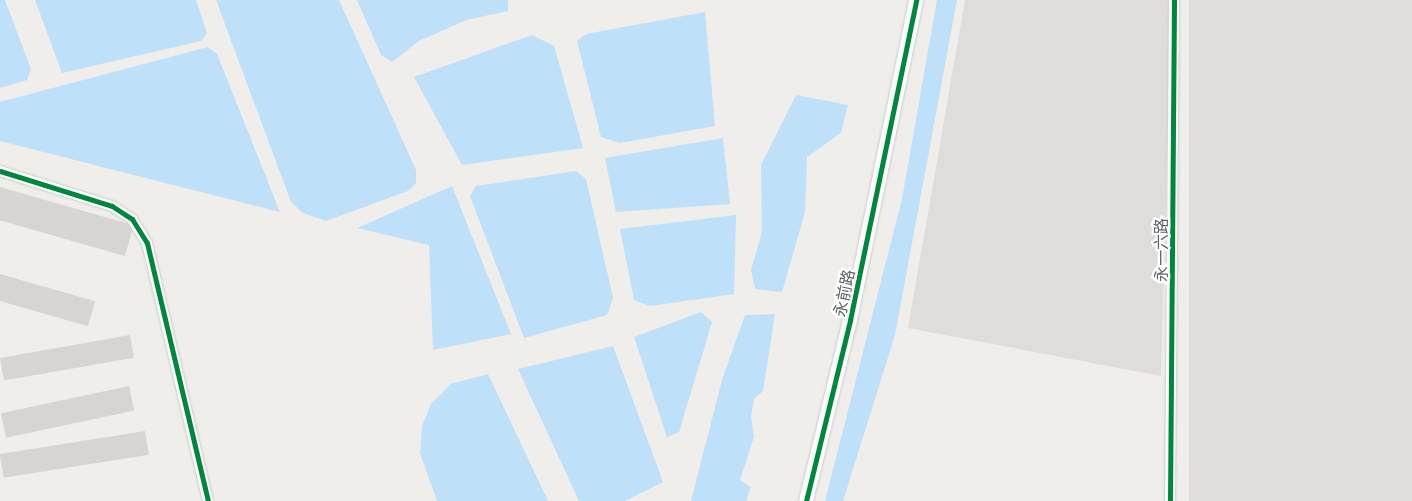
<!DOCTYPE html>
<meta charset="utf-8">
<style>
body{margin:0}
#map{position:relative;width:1412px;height:501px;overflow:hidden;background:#efeeea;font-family:"PT Sans","Noto Sans SC",sans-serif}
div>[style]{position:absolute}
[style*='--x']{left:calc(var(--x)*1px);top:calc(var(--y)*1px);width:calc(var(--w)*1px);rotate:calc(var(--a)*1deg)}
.industrial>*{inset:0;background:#dfddda;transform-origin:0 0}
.water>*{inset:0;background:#bfe0f9}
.building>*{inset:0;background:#d6d5d3;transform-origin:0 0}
.roads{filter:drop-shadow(0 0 1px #cbcccc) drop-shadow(0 0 1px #cbcccc)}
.street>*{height:10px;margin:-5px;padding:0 5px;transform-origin:5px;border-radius:5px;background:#fdfcfc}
.secondary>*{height:14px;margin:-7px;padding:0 7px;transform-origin:7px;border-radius:7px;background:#fdfcfc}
.cycleway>*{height:5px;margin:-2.5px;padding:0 2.5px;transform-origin:2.5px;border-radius:2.5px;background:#00873e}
span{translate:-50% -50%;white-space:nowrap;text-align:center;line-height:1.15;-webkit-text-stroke:4.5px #fff;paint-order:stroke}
.street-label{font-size:16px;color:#5f6368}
</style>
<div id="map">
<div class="industrial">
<i style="clip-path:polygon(965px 0,1171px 0,1161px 376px,908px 328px)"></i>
<i style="left:1189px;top:0;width:223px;height:501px"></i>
</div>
<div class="water">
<i style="clip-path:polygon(0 0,5px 0,31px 69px,27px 80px,0 88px)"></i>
<i style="clip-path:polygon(35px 0,196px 0,207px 33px,201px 41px,62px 73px)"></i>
<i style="clip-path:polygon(216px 0,339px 0,416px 170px,416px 183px,408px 191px,326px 221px,303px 213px,291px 202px)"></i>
<i style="clip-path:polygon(357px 0,508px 0,508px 11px,466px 20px,419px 41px,392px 62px,381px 55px)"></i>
<i style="clip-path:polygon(937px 0,957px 0,895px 335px,843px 501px,825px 501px,902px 199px)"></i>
<i style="clip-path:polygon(705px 12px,715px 126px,620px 143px,601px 137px,577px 41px,586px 34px)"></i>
<i style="clip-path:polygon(532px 35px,554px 46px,583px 148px,462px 165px,414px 77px)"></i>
<i style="clip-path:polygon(208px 47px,217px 54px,280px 212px,0 141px,0 102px)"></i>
<i style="clip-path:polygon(796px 95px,848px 105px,841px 133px,807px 157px,805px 212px,782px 292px,755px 289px,751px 270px,762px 232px,761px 165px)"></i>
<i style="clip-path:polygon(723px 138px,730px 204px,616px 212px,605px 158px)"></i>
<i style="clip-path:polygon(576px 171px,586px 179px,613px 298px,607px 315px,524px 338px,470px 196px,476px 186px)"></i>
<i style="clip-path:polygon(452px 186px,511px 334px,433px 350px,429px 245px,357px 228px)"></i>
<i style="clip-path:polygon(736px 215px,734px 294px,650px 306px,634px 300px,620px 229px)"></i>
<i style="clip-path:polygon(701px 312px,712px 322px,679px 432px,667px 437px,634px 337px)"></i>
<i style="clip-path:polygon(775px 314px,763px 391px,754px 399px,751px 416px,754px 437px,740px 480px,751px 487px,746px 501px,691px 501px,722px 380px,745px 315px)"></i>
<i style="clip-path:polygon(613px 346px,663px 482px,625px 501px,579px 501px,518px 369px)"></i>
<i style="clip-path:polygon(488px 374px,548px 501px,437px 501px,420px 453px,422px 426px,431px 404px,451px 384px)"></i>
</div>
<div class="building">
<i style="left:0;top:187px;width:139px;height:32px;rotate:16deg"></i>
<i style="left:0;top:274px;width:99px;height:26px;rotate:16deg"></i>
<i style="left:130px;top:335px;width:23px;height:132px;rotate:80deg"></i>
<i style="left:129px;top:386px;width:25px;height:131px;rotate:78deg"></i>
<i style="left:145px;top:431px;width:24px;height:147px;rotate:81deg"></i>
</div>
<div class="roads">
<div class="street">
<i style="--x:0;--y:171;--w:117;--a:17.4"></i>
<i style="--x:112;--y:206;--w:24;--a:33"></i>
<i style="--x:132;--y:219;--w:28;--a:58"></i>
<i style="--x:147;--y:243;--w:265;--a:76.7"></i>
<i style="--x:1170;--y:501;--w:501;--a:-89.54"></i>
</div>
<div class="secondary">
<i style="--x:806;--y:501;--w:186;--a:-76.3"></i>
<i style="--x:850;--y:320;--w:327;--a:-78.3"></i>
</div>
</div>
<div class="cycleway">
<i style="--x:0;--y:171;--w:117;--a:17.4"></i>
<i style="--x:112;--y:206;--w:24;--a:33"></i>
<i style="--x:132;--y:219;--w:28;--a:58"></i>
<i style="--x:147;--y:243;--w:265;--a:76.7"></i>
<i style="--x:806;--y:501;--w:186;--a:-76.3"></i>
<i style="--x:850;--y:320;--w:327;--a:-78.3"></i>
<i style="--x:1170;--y:501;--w:501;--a:-89.54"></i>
</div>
<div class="street-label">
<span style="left:1161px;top:250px;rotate:-90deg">永一六路</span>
<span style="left:844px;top:293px;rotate:-78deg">永前路</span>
</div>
</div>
